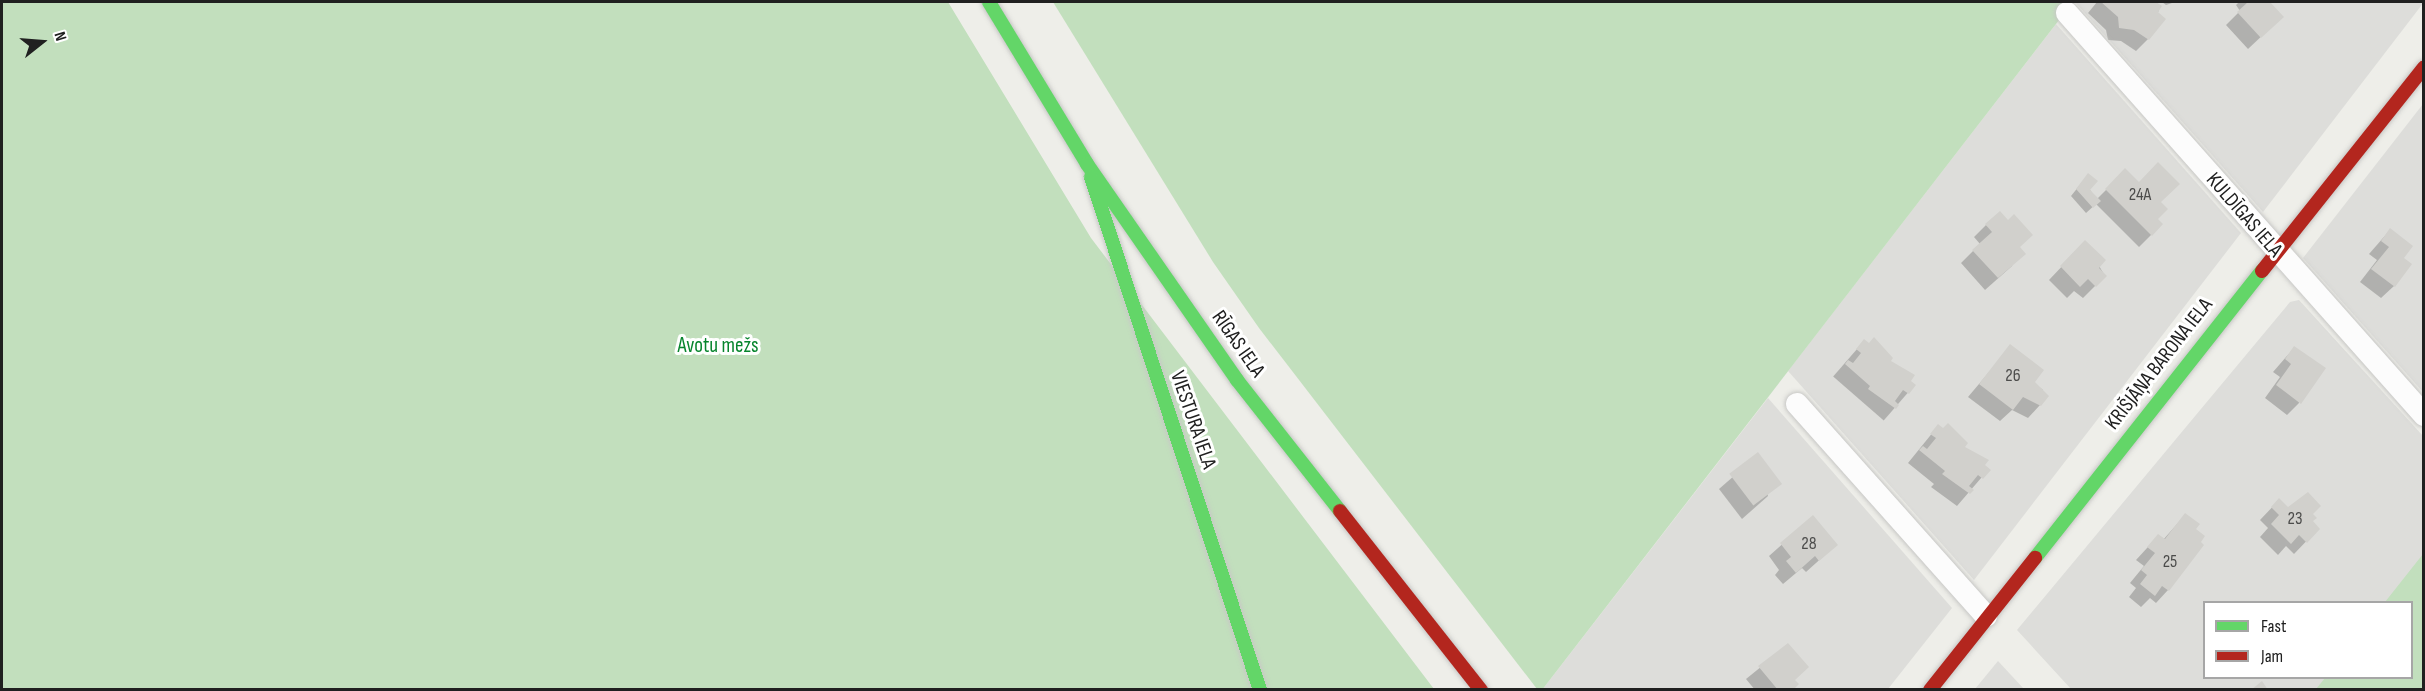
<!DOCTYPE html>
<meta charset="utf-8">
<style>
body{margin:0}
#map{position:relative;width:2425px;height:691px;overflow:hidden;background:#eeeee9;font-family:"Sofia Sans Condensed",sans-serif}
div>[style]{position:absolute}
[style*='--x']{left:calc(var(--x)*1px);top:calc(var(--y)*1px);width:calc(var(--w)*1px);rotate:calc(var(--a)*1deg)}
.residential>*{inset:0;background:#ddddda}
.forest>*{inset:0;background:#c2dfbd}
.shadow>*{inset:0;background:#0003;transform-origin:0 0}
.building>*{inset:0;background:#d1d0cc;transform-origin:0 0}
.roads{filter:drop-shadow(0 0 2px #c7c7c5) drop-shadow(0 0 2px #c7c7c5)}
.street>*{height:22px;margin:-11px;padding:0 11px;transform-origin:11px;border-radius:11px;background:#fcfcfc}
.fast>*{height:14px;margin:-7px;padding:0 7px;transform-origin:7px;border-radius:7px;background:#63d668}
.jam>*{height:14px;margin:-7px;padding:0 7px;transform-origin:7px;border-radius:7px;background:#b3261e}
span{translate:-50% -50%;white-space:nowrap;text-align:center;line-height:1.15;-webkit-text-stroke:6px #fff;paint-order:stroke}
.number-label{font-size:18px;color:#4c4c4b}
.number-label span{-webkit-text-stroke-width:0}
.street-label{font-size:21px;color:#202020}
.park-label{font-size:21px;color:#07852d}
.frame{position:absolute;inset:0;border:3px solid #202020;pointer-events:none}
.legend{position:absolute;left:2203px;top:601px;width:210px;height:78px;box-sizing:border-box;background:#fff;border:2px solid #a6a6a6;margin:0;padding:8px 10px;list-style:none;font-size:18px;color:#202020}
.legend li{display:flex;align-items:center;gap:12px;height:30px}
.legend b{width:30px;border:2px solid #a6a6a6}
.north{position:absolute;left:12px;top:12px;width:60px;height:60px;-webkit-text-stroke:4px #fff;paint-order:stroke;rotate:73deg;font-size:16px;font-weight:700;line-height:24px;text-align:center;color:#202020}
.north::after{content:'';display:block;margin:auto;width:21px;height:27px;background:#202020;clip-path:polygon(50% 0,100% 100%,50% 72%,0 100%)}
</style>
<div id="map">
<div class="residential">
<i style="clip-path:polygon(2075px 2px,2424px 2px,2263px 212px)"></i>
<i style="clip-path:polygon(2056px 24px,2241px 233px,1974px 580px,1788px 371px)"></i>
<i style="clip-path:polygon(2423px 104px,2423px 392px,2303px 258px)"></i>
<i style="clip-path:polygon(2299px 300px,2423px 436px,2423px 556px,2387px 602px,2204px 602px,2204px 678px,2329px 678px,2319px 689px,2071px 689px,2017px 630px,2290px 302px)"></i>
<i style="clip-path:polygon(1768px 398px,1952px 608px,1888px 689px,1542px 690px)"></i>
<i style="clip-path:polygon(1998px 661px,2024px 689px,1975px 689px)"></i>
</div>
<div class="forest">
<i style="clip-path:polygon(2px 2px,948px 2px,1091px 238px,1434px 689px,2px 689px)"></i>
<i style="clip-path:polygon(1053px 2px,2073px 2px,1542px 690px,1537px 689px,1259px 328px,1213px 262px)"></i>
<i style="clip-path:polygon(2423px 554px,2423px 689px,2316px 689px,2325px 678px,2412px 678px,2412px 602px,2385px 602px)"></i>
</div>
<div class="shadow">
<i style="clip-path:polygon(2097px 2px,2153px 2px,2160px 7px,2148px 39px,2136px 51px,2121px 41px,2108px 40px,2106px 30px,2088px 13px)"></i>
<i style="clip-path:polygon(2162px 2px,2175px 2px,2166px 5px)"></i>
<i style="clip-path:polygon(2239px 2px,2268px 2px,2282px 17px,2248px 49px,2226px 25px,2240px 11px,2236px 5px)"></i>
<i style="clip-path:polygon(2125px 171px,2159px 203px,2151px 235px,2139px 247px,2096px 204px,2086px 213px,2071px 196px,2083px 181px,2097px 199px)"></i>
<i style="clip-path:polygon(1986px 225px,2018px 247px,2012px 266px,1985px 290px,1961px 263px,1980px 244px,1974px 237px)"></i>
<i style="clip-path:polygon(2390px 230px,2402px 258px,2394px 286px,2381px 298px,2360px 282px,2377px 260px,2369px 254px)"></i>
<i style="clip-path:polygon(2085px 242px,2105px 276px,2083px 298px,2074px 291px,2067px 298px,2049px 280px)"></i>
<i style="left:1864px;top:341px;width:67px;height:47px;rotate:41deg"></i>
<i style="clip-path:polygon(2011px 346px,2033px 382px,2043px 390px,2040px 405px,2028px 418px,2012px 410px,2000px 421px,1968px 397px)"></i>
<i style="clip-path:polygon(2294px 348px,2299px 403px,2287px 415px,2265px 398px,2280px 377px,2273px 372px)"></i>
<i style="clip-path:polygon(1938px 426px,1988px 470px,1957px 506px,1931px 487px,1934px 484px,1908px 463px)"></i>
<i style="clip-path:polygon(1758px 455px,1768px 496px,1742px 519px,1719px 489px)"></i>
<i style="clip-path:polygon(2279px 500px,2288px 509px,2311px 514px,2311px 521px,2318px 529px,2294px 554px,2286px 546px,2278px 555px,2260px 537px,2268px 528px,2260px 520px)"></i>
<i style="clip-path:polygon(2185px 515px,2202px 545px,2168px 590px,2156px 603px,2150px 598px,2141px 607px,2129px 597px,2136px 588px,2130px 583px,2144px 566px,2136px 560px,2158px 536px,2163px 540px)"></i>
<i style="clip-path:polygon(1813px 517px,1836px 545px,1806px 572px,1802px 568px,1783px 584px,1775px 575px,1779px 570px,1769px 556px)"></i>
<i style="clip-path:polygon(1788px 645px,1792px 690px,1755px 690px,1746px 679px)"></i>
</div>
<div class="building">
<i style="clip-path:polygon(2101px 2px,2156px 2px,2162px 6px,2158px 12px,2166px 19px,2149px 40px,2134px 30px,2119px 28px,2118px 17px)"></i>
<i style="clip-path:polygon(2248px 2px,2270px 2px,2284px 17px,2261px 38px,2237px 12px)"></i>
<i style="clip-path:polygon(2158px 162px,2180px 184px,2161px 202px,2168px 209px,2158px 219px,2163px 224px,2152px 236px,2105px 189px,2125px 168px,2139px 182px)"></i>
<i style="clip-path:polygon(2088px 173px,2098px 181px,2090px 190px,2101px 201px,2093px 208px,2076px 189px)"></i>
<i style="clip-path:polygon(2000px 211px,2008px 220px,2014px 214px,2033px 235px,2020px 247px,2026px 254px,1998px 278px,1972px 250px,1992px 232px,1985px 224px)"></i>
<i style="clip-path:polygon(2390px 228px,2413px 246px,2404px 258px,2412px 264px,2395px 287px,2371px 269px,2389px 247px,2381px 241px)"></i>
<i style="clip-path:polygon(2085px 240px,2106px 260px,2099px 268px,2107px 276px,2096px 287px,2088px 279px,2080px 287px,2060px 266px)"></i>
<i style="clip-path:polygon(1874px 337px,1893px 358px,1891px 361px,1915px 375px,1911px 381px,1916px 385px,1909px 394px,1903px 390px,1895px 401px,1899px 405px,1896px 409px,1868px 389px,1870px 386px,1845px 364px,1848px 360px,1853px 363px,1861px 353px,1856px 349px,1864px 339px,1869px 343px)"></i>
<i style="clip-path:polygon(2010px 344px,2044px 370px,2035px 382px,2049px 396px,2041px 406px,2023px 397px,2013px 410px,1979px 384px)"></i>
<i style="clip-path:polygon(2294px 346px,2326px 368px,2301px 404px,2276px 385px,2291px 364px,2285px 359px)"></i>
<i style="clip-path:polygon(1948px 423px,1968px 443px,1965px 447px,1989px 460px,1985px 465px,1991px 470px,1983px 479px,1978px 475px,1969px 486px,1974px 490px,1970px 494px,1942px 474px,1945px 471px,1919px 450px,1923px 446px,1927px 449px,1936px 438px,1930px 434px,1938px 424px,1943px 428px)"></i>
<i style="left:1758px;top:452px;width:40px;height:36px;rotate:53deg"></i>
<i style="clip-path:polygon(2308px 492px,2321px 506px,2313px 514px,2317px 518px,2313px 521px,2320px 529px,2307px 543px,2299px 535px,2291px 544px,2271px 524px,2279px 515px,2271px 507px,2279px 498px,2288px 507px)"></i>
<i style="clip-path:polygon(2185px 513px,2200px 524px,2196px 529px,2205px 536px,2201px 542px,2204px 545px,2169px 591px,2162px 586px,2155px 596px,2140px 584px,2147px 575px,2141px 570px,2155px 553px,2147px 547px,2158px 534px,2165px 539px)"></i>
<i style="clip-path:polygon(1813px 515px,1838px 545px,1819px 561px,1815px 556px,1796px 573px,1786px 561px,1791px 557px,1780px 543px)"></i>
<i style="clip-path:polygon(1788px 643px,1809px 667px,1795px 680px,1799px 684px,1793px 690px,1778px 690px,1758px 666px)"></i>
<i style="clip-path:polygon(2262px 681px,2268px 690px,2251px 690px)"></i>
</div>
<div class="roads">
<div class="street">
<i style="--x:2067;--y:13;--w:538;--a:48.39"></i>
<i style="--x:1797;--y:404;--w:284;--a:48.3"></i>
</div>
<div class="fast">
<i style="--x:989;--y:2;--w:189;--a:58.8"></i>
<i style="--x:1087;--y:164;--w:263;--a:55.2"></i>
<i style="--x:1237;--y:380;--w:167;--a:51.8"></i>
<i style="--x:1091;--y:177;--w:540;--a:71.77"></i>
<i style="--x:2035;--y:558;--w:366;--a:-51.7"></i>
</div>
<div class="jam">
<i style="--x:2262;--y:271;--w:260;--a:-51.5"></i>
<i style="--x:1340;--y:511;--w:228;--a:51.8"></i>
<i style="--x:1930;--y:690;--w:169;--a:-51.5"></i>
</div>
</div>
<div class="number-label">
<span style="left:2140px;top:195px">24A</span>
<span style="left:2013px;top:376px">26</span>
<span style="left:2295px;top:519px">23</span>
<span style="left:1809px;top:544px">28</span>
<span style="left:2170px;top:562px">25</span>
</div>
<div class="street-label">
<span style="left:2244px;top:215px;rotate:49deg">KULDĪGAS IELA</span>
<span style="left:1238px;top:344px;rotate:55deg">RĪGAS IELA</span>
<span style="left:2159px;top:364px;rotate:-52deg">KRIŠJĀŅA BARONA IELA</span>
<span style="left:1193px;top:420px;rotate:71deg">VIESTURA IELA</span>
</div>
<div class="park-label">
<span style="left:718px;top:346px">Avotu mežs</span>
</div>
<div class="frame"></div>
<ul class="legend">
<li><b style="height:8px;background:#63d668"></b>Fast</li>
<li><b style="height:8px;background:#b3261e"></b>Jam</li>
</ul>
<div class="north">N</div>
</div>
